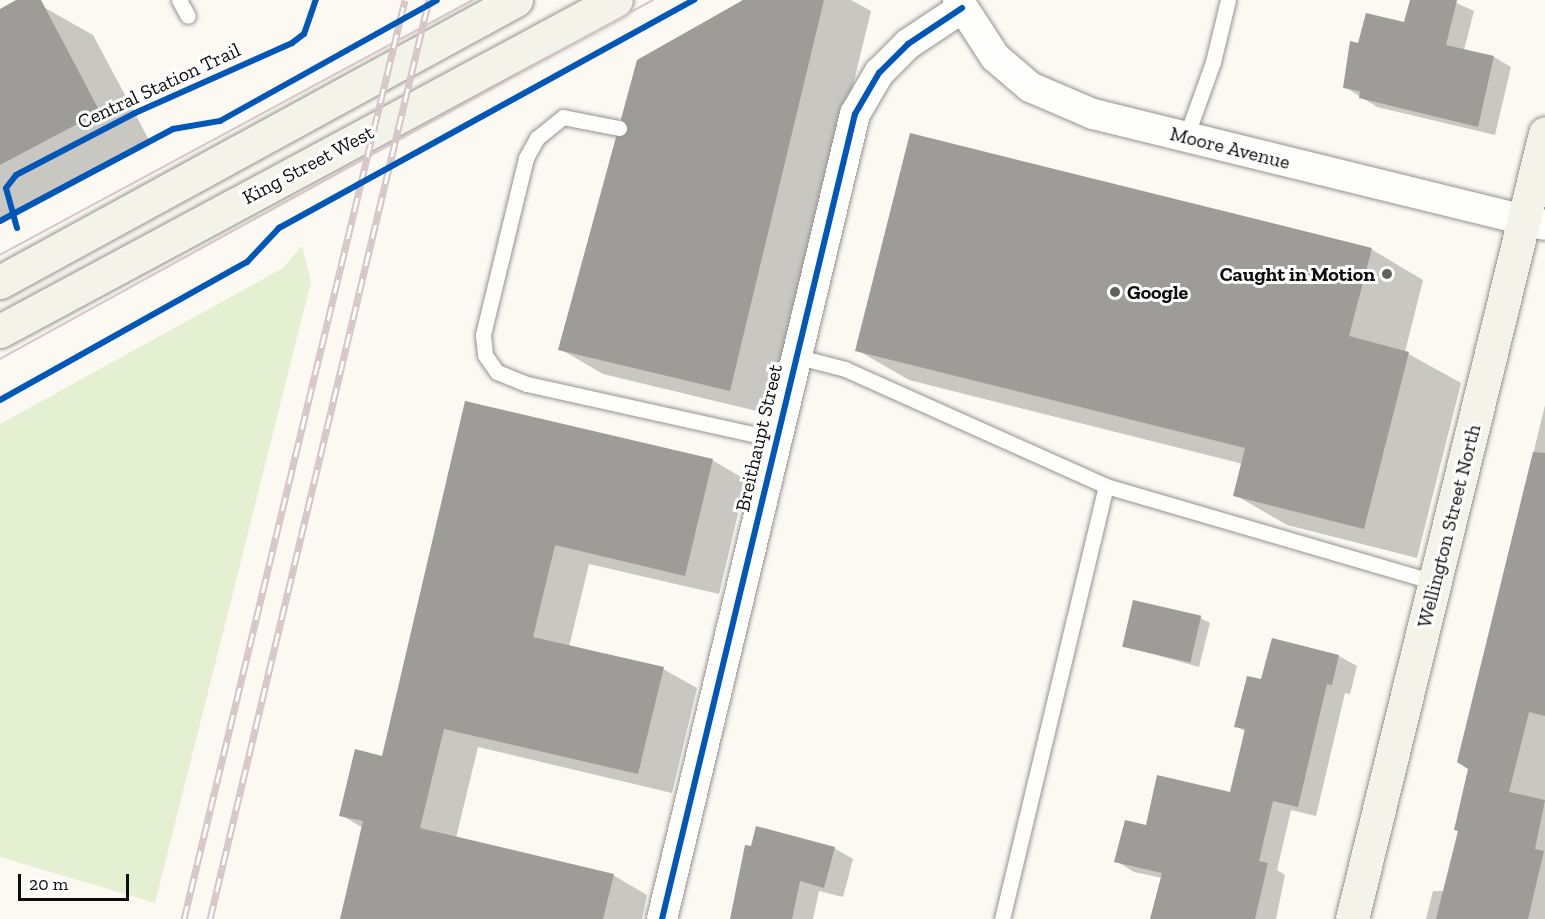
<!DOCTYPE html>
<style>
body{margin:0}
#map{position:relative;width:1545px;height:919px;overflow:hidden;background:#fbf9f2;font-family:"Zilla Slab",serif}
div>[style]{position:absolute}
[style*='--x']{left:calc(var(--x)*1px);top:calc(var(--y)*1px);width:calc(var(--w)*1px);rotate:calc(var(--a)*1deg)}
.green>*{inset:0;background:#e5f0d2}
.shadow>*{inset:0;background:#0003}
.building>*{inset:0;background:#9e9c98;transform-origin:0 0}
.roads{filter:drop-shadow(0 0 2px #949390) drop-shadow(0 0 2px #949390)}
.lane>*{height:15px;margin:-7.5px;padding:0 7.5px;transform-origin:7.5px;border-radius:7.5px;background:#fefefd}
.street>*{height:30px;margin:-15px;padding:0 15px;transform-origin:15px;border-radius:15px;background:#fefefd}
.secondary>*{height:33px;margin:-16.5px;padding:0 16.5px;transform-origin:16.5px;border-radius:16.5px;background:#f4f3ea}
.tram>*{height:1.5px;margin:-0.75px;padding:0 0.75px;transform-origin:0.75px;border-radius:0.75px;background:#d6c5c6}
.rail>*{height:7px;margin-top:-3.5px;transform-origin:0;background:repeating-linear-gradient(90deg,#fff 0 14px,#d6c5c6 0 28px);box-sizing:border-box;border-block:2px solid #d6c5c6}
.cycleway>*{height:6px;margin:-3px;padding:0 3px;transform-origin:3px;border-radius:3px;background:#0057b8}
.dots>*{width:16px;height:16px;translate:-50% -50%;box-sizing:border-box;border:3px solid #fff;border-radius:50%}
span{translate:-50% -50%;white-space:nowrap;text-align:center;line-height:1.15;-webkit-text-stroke:6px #fff;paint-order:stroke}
.street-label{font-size:20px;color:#0d0d0d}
.poi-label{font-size:20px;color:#0d0d0d;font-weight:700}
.right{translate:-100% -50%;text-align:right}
.left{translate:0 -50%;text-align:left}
.scale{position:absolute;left:18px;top:874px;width:111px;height:27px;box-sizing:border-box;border:3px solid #0d0d0d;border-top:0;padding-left:8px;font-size:18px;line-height:21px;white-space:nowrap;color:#0d0d0d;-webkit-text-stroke:4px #fff;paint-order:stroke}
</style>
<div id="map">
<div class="green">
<i style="clip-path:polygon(302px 246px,311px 282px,155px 903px,0 857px,0 424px,283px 268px)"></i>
</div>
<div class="shadow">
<i style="clip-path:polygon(19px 0,31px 0,93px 35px,149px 140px,0 220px,0 10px)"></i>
<i style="clip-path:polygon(746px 0,851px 0,871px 11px,773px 415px,603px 374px,560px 349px,630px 131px)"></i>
<i style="clip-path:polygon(1411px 0,1450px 0,1474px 11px,1464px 50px,1494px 57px,1511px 67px,1495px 135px,1377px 107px,1345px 87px,1359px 45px,1405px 24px)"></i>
<i style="clip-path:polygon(1371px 249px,1423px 280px,1405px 352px,1461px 383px,1417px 558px,1287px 525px,1235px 495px,1243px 464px,909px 380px,857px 350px)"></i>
<i style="clip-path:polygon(467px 403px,712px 460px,746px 480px,719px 594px,589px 564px,569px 647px,663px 669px,697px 688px,672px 793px,478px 747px,456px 838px,613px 875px,647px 895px,642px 919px,341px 919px,363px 828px,341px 815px,383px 757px)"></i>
<i style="clip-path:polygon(1545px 405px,1545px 919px,1426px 919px,1433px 891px,1445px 891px,1460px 832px,1470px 768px,1459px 761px)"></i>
<i style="clip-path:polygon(1200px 618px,1210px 623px,1199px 667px,1124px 646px)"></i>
<i style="clip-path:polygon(1339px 656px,1357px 666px,1350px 694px,1345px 693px,1316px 816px,1291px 810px,1277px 870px,1285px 875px,1276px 919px,1152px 919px,1162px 878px,1134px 872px,1116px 861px,1147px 827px,1231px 794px,1246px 732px,1236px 726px,1262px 681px)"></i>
<i style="clip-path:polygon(752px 848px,834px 848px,853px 859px,843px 897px,819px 891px,813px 919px,732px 919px)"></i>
</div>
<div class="building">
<i style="clip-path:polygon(16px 0,41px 0,100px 112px,0 165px,0 9px)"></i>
<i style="clip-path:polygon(743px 0,824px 0,730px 391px,558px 350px,616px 137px,628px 130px,621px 119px,637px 60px)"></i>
<i style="clip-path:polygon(1410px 0,1457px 0,1446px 45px,1494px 56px,1478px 127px,1359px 98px,1360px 91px,1343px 88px,1350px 41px,1358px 43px,1366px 13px,1404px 22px)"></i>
<i style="clip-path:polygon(910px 133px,1372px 248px,1349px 336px,1409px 352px,1364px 529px,1233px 496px,1245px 448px,855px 351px)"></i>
<i style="clip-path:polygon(465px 401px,713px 459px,685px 576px,555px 545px,533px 637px,664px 667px,638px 774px,444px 729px,420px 828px,614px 874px,603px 919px,340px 919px,363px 821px,339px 816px,355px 749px,382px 756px)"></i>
<i style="clip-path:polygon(1533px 452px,1545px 453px,1545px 716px,1529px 712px,1509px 792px,1545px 800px,1535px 849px,1544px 851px,1528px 919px,1436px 919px,1458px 831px,1454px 830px,1468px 769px,1457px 762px)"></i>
<i style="left:1133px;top:600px;width:70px;height:48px;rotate:13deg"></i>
<i style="clip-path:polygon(1272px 638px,1339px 655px,1332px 685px,1327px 684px,1298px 807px,1273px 801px,1259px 861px,1268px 863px,1255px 919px,1150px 919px,1162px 873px,1114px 862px,1125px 820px,1146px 825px,1157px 775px,1230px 792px,1245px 729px,1234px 727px,1247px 676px,1261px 679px)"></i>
<i style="clip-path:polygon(756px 826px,835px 847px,824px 888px,800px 881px,792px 919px,730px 919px,745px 845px,751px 846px)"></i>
</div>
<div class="roads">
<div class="lane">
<i style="--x:179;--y:0;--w:18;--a:61"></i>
<i style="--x:619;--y:128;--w:57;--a:-168.9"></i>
<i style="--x:563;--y:117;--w:33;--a:141"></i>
<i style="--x:537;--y:138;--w:23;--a:119"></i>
<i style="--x:526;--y:158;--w:182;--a:103.7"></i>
<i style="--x:483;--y:335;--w:20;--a:84"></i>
<i style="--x:485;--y:355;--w:21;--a:55"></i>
<i style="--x:497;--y:372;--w:32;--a:22"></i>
<i style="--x:527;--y:384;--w:255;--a:12.5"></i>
<i style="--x:1186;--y:137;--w:80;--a:-70.2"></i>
<i style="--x:1213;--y:62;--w:64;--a:-76.4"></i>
<i style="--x:795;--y:356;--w:52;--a:14.6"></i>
<i style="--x:845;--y:369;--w:286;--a:24.1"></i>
<i style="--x:1106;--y:486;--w:343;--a:16.3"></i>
<i style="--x:1002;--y:919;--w:445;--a:-76.5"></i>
</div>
<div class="street">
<i style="--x:958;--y:0;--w:68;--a:57"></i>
<i style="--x:995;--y:57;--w:46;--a:40.6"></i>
<i style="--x:1030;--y:87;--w:69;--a:23.2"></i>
<i style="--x:1093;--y:114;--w:465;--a:13.8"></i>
<i style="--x:662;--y:919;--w:828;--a:-76.52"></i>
<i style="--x:855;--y:114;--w:48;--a:-59.7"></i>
<i style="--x:879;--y:73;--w:41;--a:-45"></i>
<i style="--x:908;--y:44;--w:65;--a:-33.7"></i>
</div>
<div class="secondary">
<i style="--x:0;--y:282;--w:588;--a:-28.66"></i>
<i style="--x:0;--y:331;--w:699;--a:-28.25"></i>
<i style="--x:1352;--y:919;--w:809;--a:-76.2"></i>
</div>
</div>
<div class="tram">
<i style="--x:0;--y:255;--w:537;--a:-28.33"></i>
<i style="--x:0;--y:359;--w:745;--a:-28.8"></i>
</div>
<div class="rail">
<i style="--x:184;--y:919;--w:945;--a:-76.48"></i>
<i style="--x:210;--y:919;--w:945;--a:-76.6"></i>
</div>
<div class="cycleway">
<i style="--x:0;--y:221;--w:196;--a:-28"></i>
<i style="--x:173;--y:129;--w:48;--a:-9.7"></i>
<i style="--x:220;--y:121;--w:248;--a:-29.1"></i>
<i style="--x:17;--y:228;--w:41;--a:-105.4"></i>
<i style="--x:6;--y:188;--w:16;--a:-52"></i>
<i style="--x:16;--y:175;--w:134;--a:-27.5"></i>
<i style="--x:135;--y:113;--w:172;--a:-24"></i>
<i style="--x:292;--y:43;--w:15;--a:-37"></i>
<i style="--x:304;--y:34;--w:36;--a:-71"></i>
<i style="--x:0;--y:400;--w:283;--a:-29.2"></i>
<i style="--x:247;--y:262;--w:47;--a:-46.7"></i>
<i style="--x:279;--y:228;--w:474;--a:-28.8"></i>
<i style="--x:662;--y:919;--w:828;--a:-76.52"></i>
<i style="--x:855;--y:114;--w:48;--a:-59.7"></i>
<i style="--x:879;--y:73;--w:41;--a:-45"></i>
<i style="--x:908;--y:44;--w:65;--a:-33.7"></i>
</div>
<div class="dots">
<i style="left:1387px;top:274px;background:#60605d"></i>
<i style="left:1115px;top:292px;background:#60605d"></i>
</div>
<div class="street-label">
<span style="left:159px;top:86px;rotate:-25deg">Central Station Trail</span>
<span style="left:1230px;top:148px;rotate:14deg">Moore Avenue</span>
<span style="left:308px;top:165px;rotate:-28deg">King Street West</span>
<span style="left:759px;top:438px;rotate:-77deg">Breithaupt Street</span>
<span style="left:1449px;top:526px;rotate:-76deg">Wellington Street North</span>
</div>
<div class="poi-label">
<span class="right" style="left:1375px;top:274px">Caught in Motion</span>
<span class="left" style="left:1127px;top:292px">Google</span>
</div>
<div class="scale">20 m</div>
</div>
